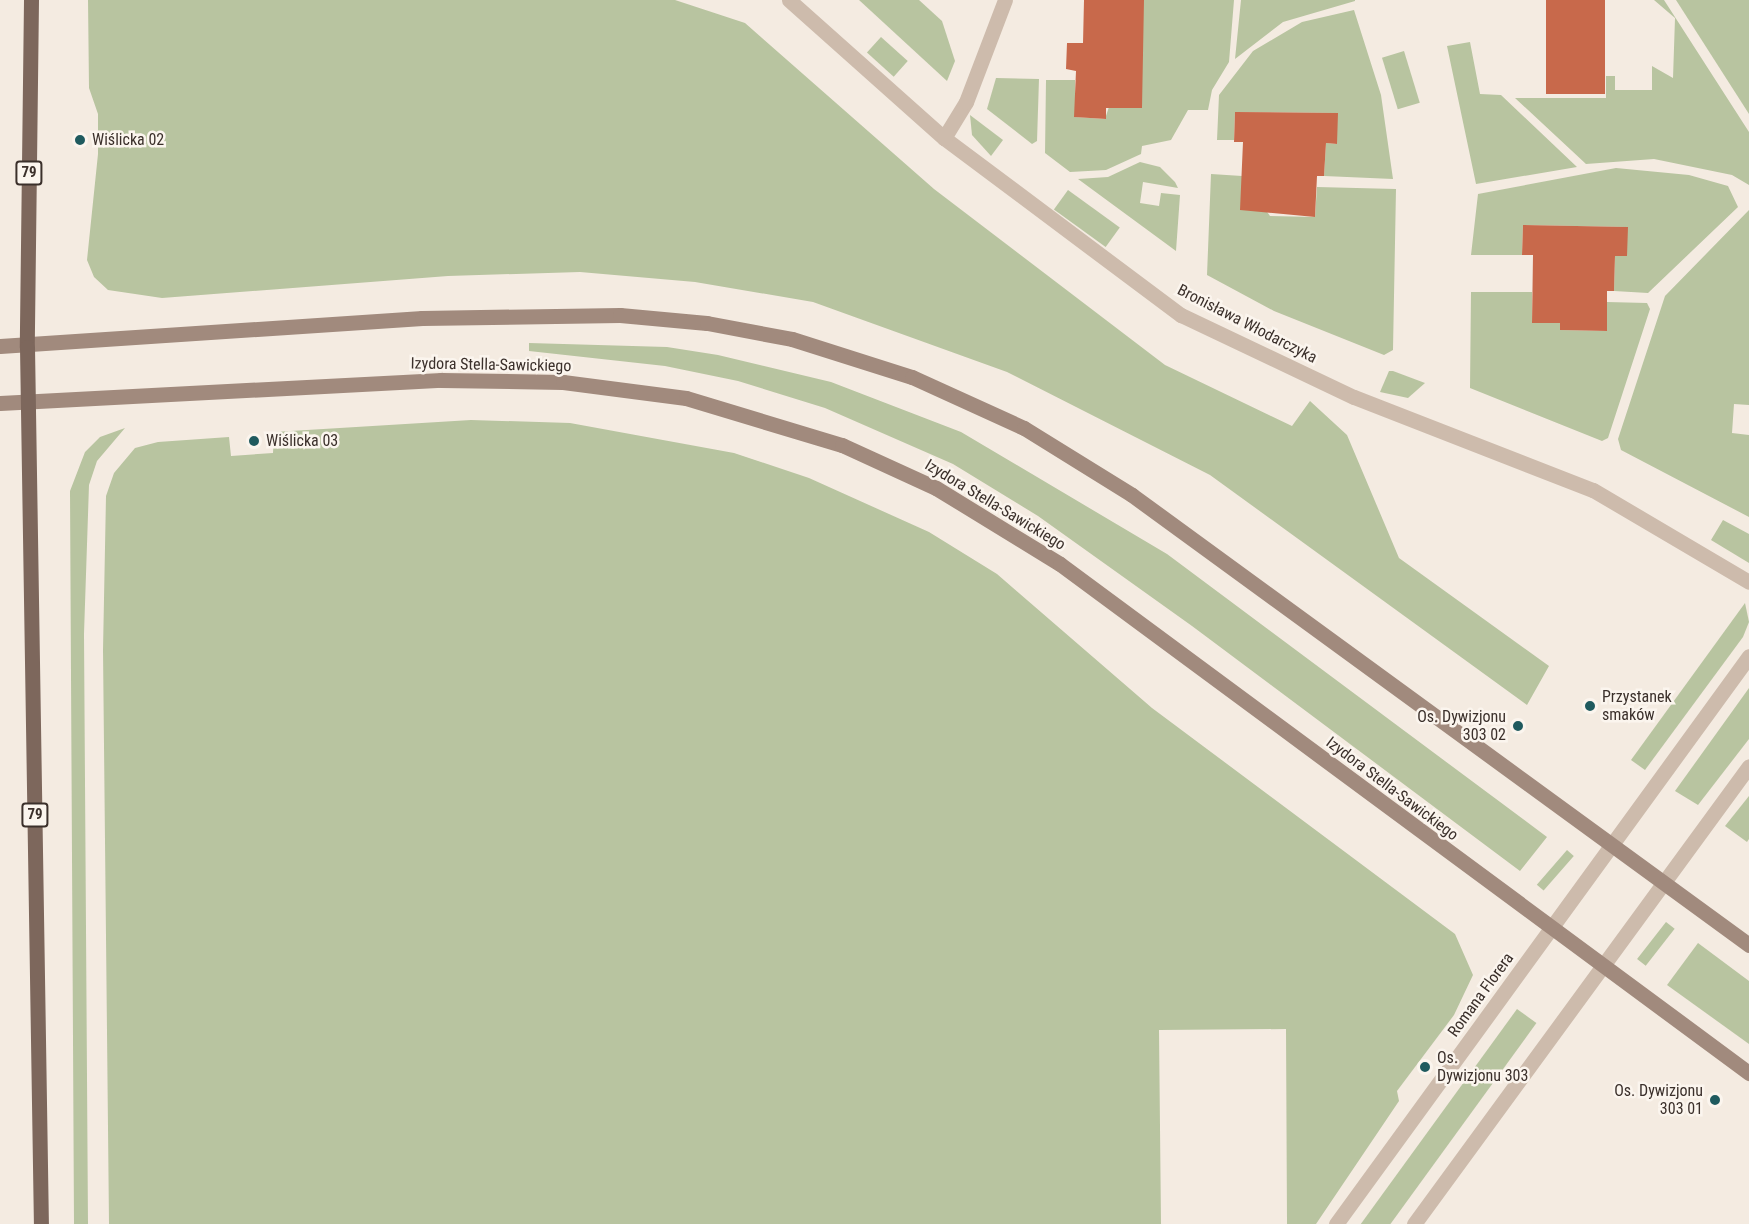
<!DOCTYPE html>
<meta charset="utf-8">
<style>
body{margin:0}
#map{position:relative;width:1749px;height:1224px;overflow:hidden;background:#f4ebe1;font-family:"Roboto Condensed",sans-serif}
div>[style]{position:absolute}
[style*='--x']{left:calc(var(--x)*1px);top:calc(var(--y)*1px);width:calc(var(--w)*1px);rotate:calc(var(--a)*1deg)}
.green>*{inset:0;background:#b8c4a0;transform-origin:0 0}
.building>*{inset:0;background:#c8694b;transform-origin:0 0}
.minor>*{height:15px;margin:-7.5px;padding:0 7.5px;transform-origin:7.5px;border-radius:7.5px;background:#cdbbac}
.secondary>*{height:15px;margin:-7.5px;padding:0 7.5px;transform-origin:7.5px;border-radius:7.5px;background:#a18a7d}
.primary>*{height:15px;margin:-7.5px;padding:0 7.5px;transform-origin:7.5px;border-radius:7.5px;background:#7d675c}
.dots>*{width:16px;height:16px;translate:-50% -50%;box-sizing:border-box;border:3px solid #fbf5ee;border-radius:50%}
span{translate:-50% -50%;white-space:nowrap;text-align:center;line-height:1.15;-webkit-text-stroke:5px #fbf5ee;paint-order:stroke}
.shield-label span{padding:2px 4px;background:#fbf5ee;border:2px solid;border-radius:4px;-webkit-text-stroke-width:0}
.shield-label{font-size:15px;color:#3b302b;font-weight:700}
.poi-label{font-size:16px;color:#3b302b}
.left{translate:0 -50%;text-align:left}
.right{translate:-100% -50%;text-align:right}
.street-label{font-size:16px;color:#3b302b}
</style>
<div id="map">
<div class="green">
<i style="clip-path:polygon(88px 0,675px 0,745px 23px,934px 189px,1165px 365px,1292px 426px,1310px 401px,1347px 435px,1399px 558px,1549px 666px,1527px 705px,1210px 475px,1007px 372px,813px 302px,695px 282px,580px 272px,448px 276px,162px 298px,108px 290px,94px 277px,87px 260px,98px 154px,98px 114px,89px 88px)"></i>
<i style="clip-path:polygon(859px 0,919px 0,942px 21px,955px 61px,947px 81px)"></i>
<i style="clip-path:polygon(1144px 0,1234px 0,1229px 62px,1212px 90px,1208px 110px,1188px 110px,1171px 140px,1142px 146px,1141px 154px,1106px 170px,1070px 172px,1045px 153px,1046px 80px,1075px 80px,1075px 117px,1105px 119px)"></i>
<i style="clip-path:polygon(1241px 0,1355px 0,1355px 1px,1283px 22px,1235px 59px)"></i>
<i style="clip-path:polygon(1654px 0,1664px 0,1749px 132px,1749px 185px,1732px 175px,1654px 159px,1586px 164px,1515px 98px,1606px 98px,1606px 76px,1615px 76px,1615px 90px,1652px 90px,1652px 66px,1673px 78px,1675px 18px)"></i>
<i style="clip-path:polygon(1676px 0,1749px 0,1749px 114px)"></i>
<i style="clip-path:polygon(1354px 10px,1381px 95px,1393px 179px,1324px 176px,1326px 143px,1337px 144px,1337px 113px,1235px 112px,1234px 140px,1217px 140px,1219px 95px,1253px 51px,1302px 22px)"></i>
<i style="left:881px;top:37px;width:36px;height:21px;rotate:42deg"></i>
<i style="clip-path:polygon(1470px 42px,1480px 94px,1501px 95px,1577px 167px,1476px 184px,1447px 46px)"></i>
<i style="left:1404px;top:51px;width:54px;height:23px;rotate:73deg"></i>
<i style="clip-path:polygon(996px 78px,1039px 79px,1037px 141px,1032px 144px,987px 109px)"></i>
<i style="clip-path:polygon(970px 115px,1003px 140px,991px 156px,972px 135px)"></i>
<i style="clip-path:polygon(1140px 162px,1160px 167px,1175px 182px,1178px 188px,1143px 182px,1140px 203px,1159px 206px,1161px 193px,1180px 195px,1176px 251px,1078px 179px,1108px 177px)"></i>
<i style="clip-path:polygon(1616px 168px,1689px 175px,1728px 186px,1738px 207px,1648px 293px,1614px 291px,1615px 256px,1627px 256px,1627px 227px,1523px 225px,1522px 255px,1471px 255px,1478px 194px)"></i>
<i style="clip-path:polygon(1211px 174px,1242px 176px,1270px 216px,1315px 217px,1317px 187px,1396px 189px,1393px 350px,1384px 355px,1274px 311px,1207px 275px)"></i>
<i style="left:1068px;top:190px;width:64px;height:24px;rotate:36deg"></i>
<i style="clip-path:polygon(1749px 210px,1749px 405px,1734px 404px,1732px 433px,1749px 435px,1749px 517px,1621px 450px,1618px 439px,1665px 296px)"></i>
<i style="clip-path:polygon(1471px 292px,1532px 292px,1532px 323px,1560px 323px,1560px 330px,1606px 331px,1607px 302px,1647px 303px,1650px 309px,1608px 438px,1602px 441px,1470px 388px)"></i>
<i style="clip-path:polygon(529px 343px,667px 347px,718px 355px,831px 382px,961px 432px,1167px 554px,1547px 837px,1520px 871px,1192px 626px,1038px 516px,953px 464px,825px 408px,738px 381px,665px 366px,529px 351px)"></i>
<i style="clip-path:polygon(1389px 371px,1393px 371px,1425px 383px,1408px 398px,1380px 392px)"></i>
<i style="clip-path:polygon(471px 420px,570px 423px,734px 453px,809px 478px,929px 532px,997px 574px,1152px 708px,1455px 934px,1473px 975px,1454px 1015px,1397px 1091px,1399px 1101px,1316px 1224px,1287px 1224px,1286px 1029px,1159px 1030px,1161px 1224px,109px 1224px,103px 650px,106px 496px,114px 473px,135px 448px,158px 442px,229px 437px,231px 456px,273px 453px,274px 432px)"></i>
<i style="clip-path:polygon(125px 428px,97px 461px,89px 485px,84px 634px,88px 1224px,74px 1224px,70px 491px,85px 452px,100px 437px)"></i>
<i style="clip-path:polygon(1723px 520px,1749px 534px,1749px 563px,1711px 540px)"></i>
<i style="clip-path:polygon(1745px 603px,1749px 622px,1743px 637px,1645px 770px,1631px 760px)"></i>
<i style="clip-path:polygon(1749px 688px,1749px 739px,1698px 805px,1675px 791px)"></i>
<i style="clip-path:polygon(1749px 796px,1749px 839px,1747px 842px,1725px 826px)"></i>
<i style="left:1567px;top:850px;width:9px;height:46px;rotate:41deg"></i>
<i style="left:1666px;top:922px;width:11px;height:47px;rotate:38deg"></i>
<i style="clip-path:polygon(1698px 943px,1749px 981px,1749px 1044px,1667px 985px)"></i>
<i style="left:1517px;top:1009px;width:24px;height:267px;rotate:36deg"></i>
</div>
<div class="building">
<i style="clip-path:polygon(1084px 0,1144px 0,1142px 108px,1106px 108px,1106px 119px,1074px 117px,1076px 71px,1066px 69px,1067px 43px,1083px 43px)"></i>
<i style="left:1546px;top:0;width:59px;height:94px"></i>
<i style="clip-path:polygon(1235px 112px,1338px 113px,1337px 144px,1326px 143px,1324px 176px,1317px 176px,1315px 217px,1240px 210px,1243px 142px,1234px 142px)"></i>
<i style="clip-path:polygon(1523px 225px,1628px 227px,1627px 256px,1615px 256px,1614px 291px,1607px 291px,1607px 331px,1560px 330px,1560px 323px,1532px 323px,1533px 255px,1522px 255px)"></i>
</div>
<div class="minor">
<i style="--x:789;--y:0;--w:208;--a:41.7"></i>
<i style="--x:944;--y:138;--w:296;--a:36.8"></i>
<i style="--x:1181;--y:315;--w:191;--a:25.4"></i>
<i style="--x:1354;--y:397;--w:256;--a:21.3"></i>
<i style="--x:1593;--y:490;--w:181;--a:30.5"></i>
<i style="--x:944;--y:138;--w:42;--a:-58.6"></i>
<i style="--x:966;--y:102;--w:109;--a:-69.1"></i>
<i style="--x:1336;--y:1224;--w:702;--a:-53.98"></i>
<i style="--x:1414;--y:1224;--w:567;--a:-53.82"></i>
</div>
<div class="secondary">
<i style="--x:0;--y:346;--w:423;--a:-3.8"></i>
<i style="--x:422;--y:318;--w:198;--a:-0.9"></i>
<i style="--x:620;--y:315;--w:87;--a:5.3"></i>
<i style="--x:707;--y:323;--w:86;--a:10.7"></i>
<i style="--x:792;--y:339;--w:126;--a:17.6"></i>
<i style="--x:912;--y:377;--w:123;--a:24.5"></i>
<i style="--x:1024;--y:428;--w:127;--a:31.8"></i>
<i style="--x:1132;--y:495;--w:764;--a:36.1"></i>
<i style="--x:0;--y:403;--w:442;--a:-3"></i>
<i style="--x:441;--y:380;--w:122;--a:0.9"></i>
<i style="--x:563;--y:382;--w:124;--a:7.4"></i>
<i style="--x:686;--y:398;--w:163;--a:16.8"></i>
<i style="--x:842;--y:445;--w:103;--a:24.6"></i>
<i style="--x:936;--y:488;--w:145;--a:31.5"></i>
<i style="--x:1060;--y:564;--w:857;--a:36.46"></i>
</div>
<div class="primary">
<i style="--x:31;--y:0;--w:347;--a:90.7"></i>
<i style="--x:27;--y:347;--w:877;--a:89.09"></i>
</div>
<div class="dots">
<i style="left:80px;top:140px;background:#1f5a5e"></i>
<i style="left:254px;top:441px;background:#1f5a5e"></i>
<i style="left:1590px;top:706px;background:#1f5a5e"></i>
<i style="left:1518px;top:726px;background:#1f5a5e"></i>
<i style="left:1425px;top:1067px;background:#1f5a5e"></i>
<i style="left:1715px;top:1100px;background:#1f5a5e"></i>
</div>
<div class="shield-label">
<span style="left:29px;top:173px">79</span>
<span style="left:35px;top:815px">79</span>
</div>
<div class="poi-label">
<span class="left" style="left:92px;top:140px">Wiślicka 02</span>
<span class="left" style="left:266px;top:441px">Wiślicka 03</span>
<span class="left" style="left:1602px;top:706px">Przystanek<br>smaków</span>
<span class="right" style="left:1506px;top:726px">Os. Dywizjonu<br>303 02</span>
<span class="left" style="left:1437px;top:1067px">Os.<br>Dywizjonu 303</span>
<span class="right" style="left:1703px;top:1100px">Os. Dywizjonu<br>303 01</span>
</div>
<div class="street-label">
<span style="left:1247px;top:324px;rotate:27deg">Bronisława Włodarczyka</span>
<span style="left:491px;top:365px;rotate:1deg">Izydora Stella-Sawickiego</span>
<span style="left:995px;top:505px;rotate:31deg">Izydora Stella-Sawickiego</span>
<span style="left:1392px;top:789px;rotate:37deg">Izydora Stella-Sawickiego</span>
<span style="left:1481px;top:995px;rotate:-54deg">Romana Florera</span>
</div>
</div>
